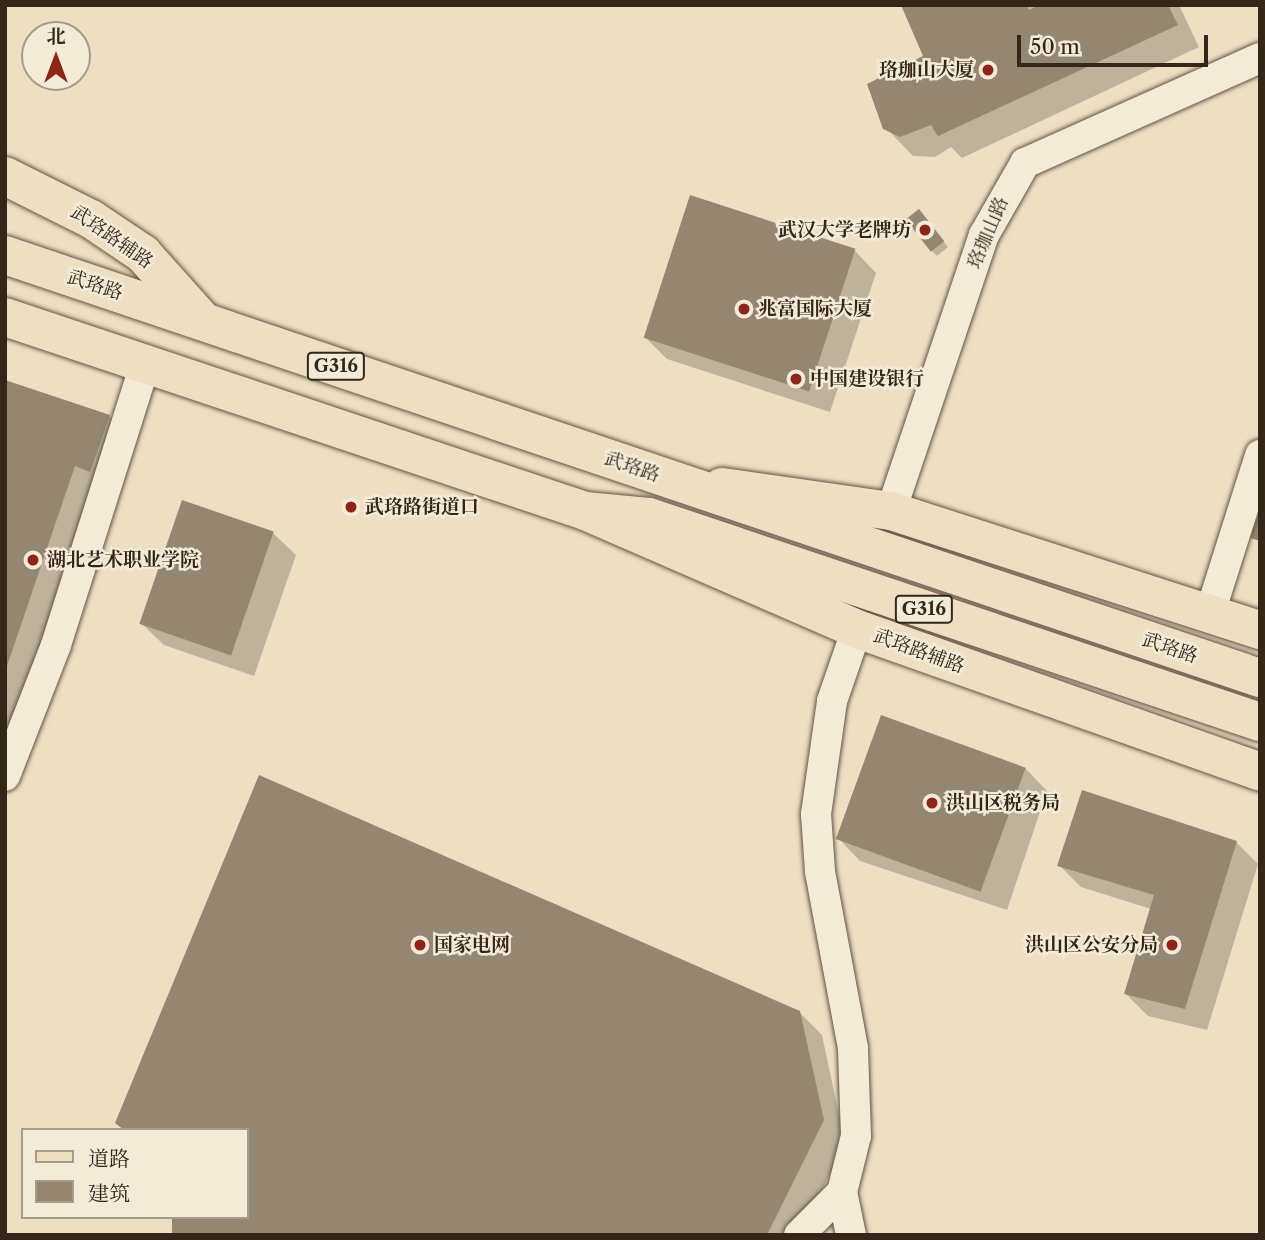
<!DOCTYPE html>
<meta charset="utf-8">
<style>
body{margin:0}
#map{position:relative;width:1265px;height:1240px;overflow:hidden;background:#eedfc3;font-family:"Libre Caslon Text","Noto Serif SC",serif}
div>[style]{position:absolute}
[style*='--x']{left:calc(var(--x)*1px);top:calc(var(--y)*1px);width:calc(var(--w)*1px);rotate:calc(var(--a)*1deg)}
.shadow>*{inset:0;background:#0003}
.building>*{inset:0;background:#958671;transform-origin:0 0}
.roads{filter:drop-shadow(0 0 2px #625443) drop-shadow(0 0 2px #625443)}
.minor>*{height:30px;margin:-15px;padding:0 15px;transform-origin:15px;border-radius:15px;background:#f4ead8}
.primary>*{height:38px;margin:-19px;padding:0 19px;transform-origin:19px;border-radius:19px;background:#eedfc3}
.trunk>*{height:38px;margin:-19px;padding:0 19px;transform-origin:19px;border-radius:19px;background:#eedfc3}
.dots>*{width:19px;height:19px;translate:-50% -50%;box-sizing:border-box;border:4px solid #f4ead8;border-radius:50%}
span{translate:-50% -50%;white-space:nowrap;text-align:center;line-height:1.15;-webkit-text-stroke:5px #f4ead8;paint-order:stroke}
.shield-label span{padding:2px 5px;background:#f4ead8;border:2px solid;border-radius:5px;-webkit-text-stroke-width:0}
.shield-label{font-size:18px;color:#342618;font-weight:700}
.poi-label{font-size:19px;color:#342618;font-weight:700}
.right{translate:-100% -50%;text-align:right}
.left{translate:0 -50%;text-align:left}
.street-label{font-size:19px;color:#342618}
.frame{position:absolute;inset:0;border:7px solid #342618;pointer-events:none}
.legend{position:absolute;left:21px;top:1128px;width:228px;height:91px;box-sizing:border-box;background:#f4ead8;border:2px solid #a79c8b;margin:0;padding:9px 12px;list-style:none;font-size:21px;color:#342618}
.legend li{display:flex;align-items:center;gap:14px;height:35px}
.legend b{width:35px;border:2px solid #a79c8b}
.north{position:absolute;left:21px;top:21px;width:70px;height:70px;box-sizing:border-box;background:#f4ead8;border:2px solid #a79c8b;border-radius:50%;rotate:0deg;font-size:19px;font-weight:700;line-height:28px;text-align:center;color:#342618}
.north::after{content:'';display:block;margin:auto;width:24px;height:32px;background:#8f2418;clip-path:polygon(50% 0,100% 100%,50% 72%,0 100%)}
.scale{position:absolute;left:1017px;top:35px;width:191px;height:32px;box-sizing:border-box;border:4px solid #342618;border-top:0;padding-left:9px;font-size:21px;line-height:24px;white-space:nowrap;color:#342618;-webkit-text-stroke:5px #f4ead8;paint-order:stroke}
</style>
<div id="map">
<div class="shadow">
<i style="clip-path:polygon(903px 5px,1179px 5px,1199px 47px,962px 158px,951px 147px,935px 157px,913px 156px,891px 133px,869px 85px,925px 57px)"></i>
<i style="clip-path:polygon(923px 216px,948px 247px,937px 256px,932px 251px)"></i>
<i style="clip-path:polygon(854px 250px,876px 273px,830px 412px,667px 359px,645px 337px)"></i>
<i style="clip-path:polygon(5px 382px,109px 416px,131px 439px,14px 734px,5px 731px)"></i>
<i style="clip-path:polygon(273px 533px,296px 555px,254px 676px,164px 645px,141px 623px)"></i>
<i style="clip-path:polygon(1025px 768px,1047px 791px,1007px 910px,860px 861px,838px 838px)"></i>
<i style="clip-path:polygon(1236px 842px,1258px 864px,1207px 1030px,1148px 1016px,1126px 994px,1151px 909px,1081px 887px,1059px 865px)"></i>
<i style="clip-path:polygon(799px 1012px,822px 1035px,845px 1143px,800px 1235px,174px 1233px,247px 1217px,247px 1130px)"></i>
</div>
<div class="building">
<i style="clip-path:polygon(901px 5px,1027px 5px,1029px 10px,1039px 5px,1168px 5px,1178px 25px,938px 136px,931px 125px,900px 137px,883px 129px,867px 84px,923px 56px)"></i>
<i style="left:690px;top:195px;width:174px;height:150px;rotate:18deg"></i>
<i style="left:919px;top:209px;width:41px;height:17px;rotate:52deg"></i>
<i style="clip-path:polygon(5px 380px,110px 415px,90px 472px,75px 466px,6px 669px)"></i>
<i style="left:182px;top:500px;width:97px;height:131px;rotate:19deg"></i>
<i style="clip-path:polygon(1260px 509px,1260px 541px,1250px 538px)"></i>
<i style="left:881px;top:715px;width:154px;height:132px;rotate:20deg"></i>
<i style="clip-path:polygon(259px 775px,800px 1011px,824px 1120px,767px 1235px,172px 1234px,172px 1217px,247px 1217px,247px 1130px,124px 1130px,115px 1123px)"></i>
<i style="clip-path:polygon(1082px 790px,1237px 841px,1185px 1009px,1124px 994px,1154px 895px,1057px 866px)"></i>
</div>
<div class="roads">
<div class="minor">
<i style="--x:891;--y:511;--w:291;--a:-71.4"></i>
<i style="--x:984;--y:235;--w:83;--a:-60.3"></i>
<i style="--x:1025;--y:163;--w:257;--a:-24.1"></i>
<i style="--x:1210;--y:613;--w:166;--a:-72.4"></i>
<i style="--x:5;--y:776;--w:141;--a:-68.7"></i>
<i style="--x:56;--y:645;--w:295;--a:-72.4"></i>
<i style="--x:799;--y:1235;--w:61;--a:-45"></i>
<i style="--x:851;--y:1235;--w:44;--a:-101.8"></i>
<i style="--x:842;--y:1192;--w:58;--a:-76"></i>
<i style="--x:856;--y:1136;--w:88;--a:-92"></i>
<i style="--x:853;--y:1048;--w:180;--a:-100.6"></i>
<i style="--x:820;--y:871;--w:57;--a:-94"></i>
<i style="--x:816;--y:814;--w:114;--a:-81.9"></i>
<i style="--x:832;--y:701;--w:76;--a:-70.9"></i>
</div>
<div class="primary">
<i style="--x:5;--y:176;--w:96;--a:26.6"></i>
<i style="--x:91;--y:219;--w:63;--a:33.9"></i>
<i style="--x:143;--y:254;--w:89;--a:48.2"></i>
<i style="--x:722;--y:487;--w:171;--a:8.1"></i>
<i style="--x:891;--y:511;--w:388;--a:17.9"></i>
<i style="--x:590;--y:513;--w:291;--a:23.5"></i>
<i style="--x:857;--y:629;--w:428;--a:19.5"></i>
</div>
<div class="trunk">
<i style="--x:5;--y:255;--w:1324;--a:18.63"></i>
<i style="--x:5;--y:317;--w:612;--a:18.49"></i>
<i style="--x:585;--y:511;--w:64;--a:5.4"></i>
<i style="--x:649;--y:517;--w:644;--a:18.55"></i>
</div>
</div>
<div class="dots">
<i style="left:988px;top:70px;background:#8f2418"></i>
<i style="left:925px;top:230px;background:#8f2418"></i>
<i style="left:744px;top:309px;background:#8f2418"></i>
<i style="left:796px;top:379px;background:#8f2418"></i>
<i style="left:351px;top:507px;background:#8f2418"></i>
<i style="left:33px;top:560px;background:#8f2418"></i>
<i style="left:932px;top:803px;background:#8f2418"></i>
<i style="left:420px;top:945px;background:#8f2418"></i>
<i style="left:1172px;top:945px;background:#8f2418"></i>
</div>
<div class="shield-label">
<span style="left:336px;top:366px">G316</span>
<span style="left:924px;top:609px">G316</span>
</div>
<div class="poi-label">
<span class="right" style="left:974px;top:70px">珞珈山大厦</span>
<span class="right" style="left:911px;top:230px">武汉大学老牌坊</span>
<span class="left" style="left:758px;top:309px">兆富国际大厦</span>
<span class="left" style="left:810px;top:379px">中国建设银行</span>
<span class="left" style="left:365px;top:507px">武珞路街道口</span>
<span class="left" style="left:47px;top:560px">湖北艺术职业学院</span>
<span class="left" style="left:946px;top:803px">洪山区税务局</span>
<span class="left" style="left:434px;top:945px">国家电网</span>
<span class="right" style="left:1158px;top:945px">洪山区公安分局</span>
</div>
<div class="street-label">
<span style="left:988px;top:233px;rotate:-67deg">珞珈山路</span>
<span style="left:112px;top:237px;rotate:35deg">武珞路辅路</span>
<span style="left:95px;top:285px;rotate:18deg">武珞路</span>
<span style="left:632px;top:467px;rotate:19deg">武珞路</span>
<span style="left:1170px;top:648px;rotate:19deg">武珞路</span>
<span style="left:919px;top:651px;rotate:20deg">武珞路辅路</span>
</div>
<div class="frame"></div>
<ul class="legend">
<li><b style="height:9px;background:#eedfc3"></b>道路</li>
<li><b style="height:19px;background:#958671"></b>建筑</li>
</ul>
<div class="north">北</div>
<div class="scale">50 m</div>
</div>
